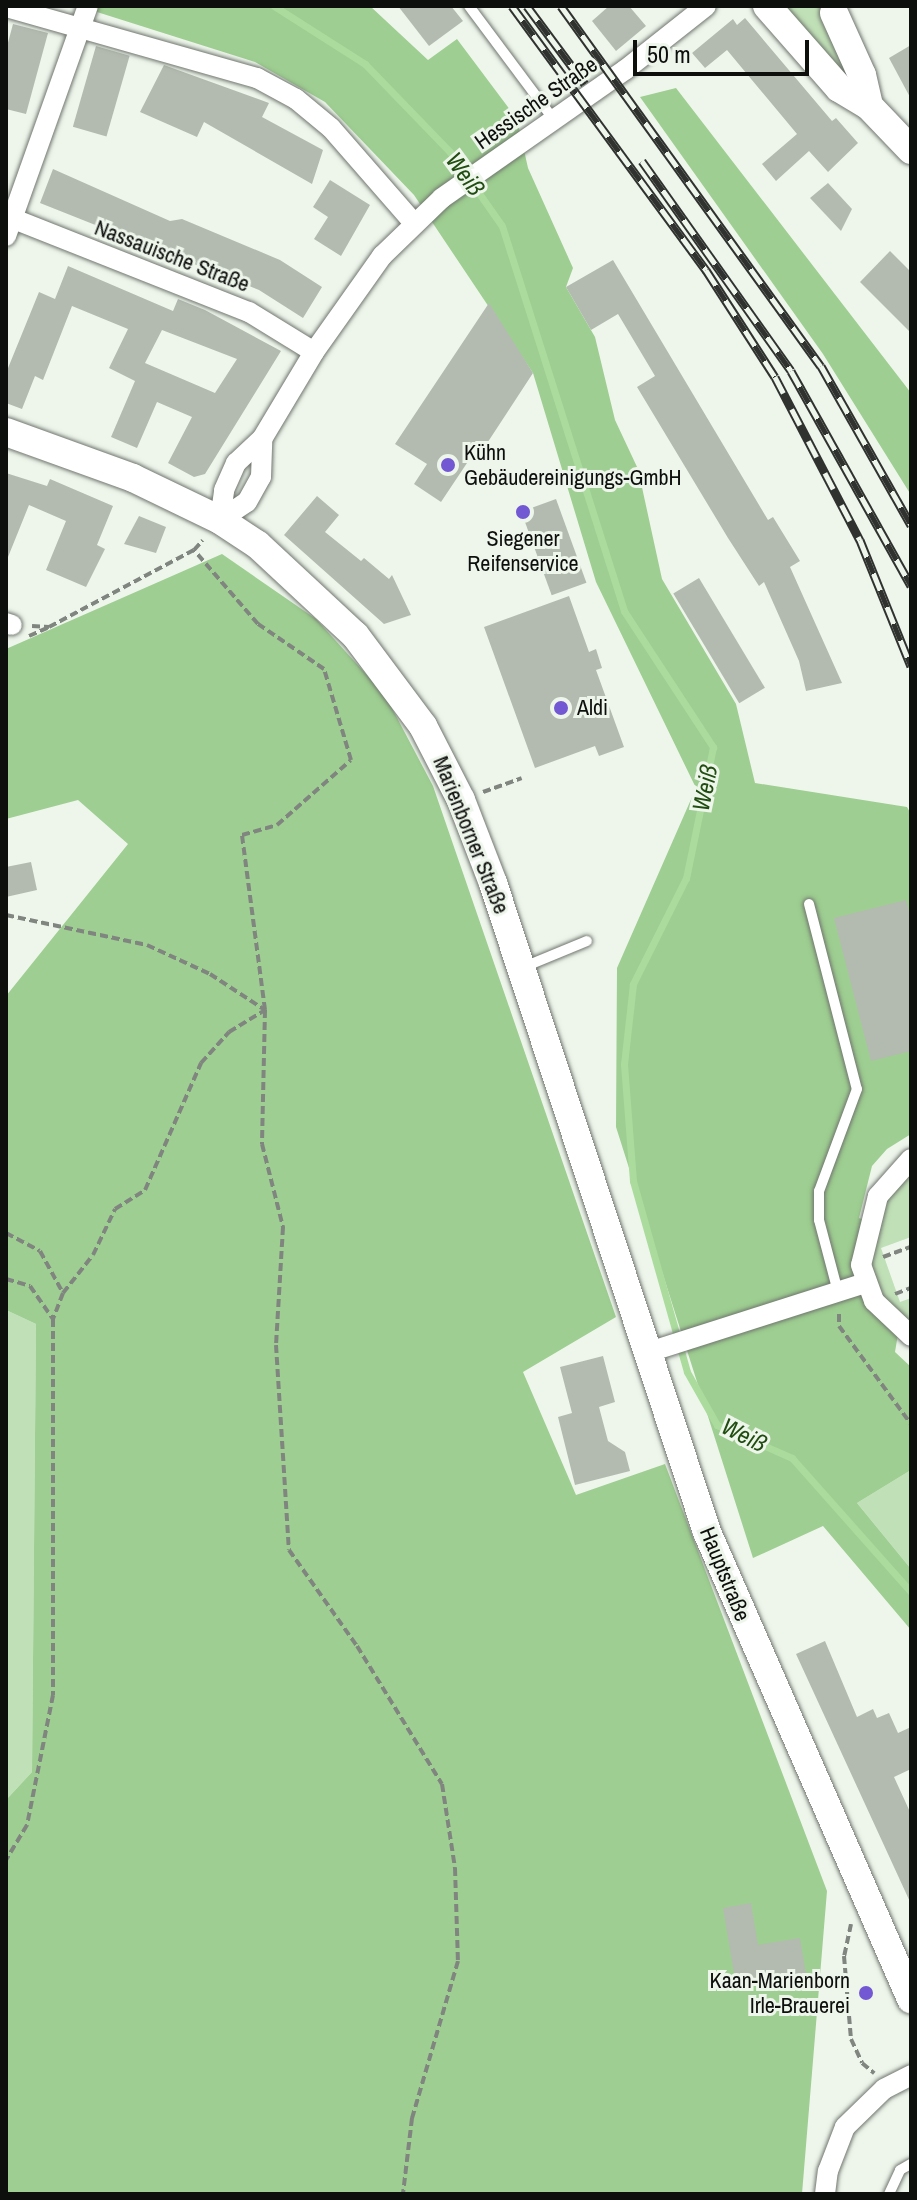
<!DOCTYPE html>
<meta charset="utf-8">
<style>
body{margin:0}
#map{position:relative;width:917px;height:2200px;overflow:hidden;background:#eef6ec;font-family:"Archivo Narrow",sans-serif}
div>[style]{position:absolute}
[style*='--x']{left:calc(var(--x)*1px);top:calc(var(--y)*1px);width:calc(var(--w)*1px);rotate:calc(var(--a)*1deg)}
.green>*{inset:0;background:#c0e0b7}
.forest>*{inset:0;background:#9ece91}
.stream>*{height:7px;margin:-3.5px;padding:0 3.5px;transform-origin:3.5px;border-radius:3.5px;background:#abdc9e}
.building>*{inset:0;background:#b3bbb1;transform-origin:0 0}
.path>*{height:4px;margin-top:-2px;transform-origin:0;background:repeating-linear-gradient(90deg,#80867f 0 8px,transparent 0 12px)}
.roads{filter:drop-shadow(0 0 2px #70766e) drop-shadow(0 0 2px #70766e)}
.lane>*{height:10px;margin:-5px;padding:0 5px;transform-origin:5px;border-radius:5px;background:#fff}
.street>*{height:20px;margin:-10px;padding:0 10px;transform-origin:10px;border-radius:10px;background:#fff}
.secondary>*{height:28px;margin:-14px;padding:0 14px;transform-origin:14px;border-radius:14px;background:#fff}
.rail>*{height:9px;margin-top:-4.5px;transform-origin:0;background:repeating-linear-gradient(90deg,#eef6ec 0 18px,#2f322e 0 36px);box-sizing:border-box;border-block:2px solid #2f322e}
.dots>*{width:22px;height:22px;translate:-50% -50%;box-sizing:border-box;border:4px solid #eef6ec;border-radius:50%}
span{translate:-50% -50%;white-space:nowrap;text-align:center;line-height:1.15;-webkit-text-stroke:6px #eef6ec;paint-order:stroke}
.street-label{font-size:22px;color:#0d0f0c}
.poi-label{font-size:22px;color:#0d0f0c}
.left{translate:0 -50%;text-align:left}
.right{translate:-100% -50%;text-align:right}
.water-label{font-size:24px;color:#204d10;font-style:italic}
.frame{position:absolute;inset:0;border:8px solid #0d0f0c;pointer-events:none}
.scale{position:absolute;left:633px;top:40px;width:176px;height:36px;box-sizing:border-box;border:4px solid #0d0f0c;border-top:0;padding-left:10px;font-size:24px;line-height:28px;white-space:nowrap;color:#0d0f0c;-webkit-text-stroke:6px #eef6ec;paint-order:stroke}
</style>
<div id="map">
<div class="green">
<i style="clip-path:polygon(767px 6px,837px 6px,869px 106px)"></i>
<i style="clip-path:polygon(911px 1159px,911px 1237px,881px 1248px,900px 1302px,911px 1298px,911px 1336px,865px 1283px,868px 1221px)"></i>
<i style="clip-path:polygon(6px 1310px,36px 1324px,32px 1772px,6px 1800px)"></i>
<i style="clip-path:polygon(911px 1470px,911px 1569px,857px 1503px)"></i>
</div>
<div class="forest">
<i style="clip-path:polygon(78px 6px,370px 6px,428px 60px,457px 39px,517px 119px,528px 168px,573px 268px,566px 287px,595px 337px,615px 420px,638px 469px,662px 579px,736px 704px,755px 783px,907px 807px,911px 814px,911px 1134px,887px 1149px,872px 1166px,859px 1218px,868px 1221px,861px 1254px,899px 1328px,895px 1352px,911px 1367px,911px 1470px,857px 1503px,911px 1569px,911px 1630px,823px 1526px,753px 1558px,616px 1127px,617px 968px,696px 788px,596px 582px,533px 373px,414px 195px,325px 102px,255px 62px)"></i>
<i style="clip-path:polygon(676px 88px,911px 393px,911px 495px,823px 354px,640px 97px)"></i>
<i style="clip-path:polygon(222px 554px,316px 619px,385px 695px,433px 786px,616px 1317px,523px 1372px,576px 1495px,665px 1464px,827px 1891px,802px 2194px,6px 2194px,6px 1800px,32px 1772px,36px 1324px,6px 1310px,6px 996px,128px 844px,78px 800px,6px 819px,6px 649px)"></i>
</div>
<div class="stream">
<i style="--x:274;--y:6;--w:108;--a:32.5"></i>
<i style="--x:365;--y:64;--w:122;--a:46"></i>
<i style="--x:450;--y:152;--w:90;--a:54.9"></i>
<i style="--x:502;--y:226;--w:404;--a:72.4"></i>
<i style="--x:624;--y:611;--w:163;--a:56.8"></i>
<i style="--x:713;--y:747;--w:134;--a:101.6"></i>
<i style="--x:686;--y:878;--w:119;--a:116.6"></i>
<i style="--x:633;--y:984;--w:81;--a:96.4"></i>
<i style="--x:624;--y:1064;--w:117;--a:85.6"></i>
<i style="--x:633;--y:1181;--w:198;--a:74.2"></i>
<i style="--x:687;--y:1372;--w:61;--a:60.5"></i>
<i style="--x:717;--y:1425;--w:82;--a:23.7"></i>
<i style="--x:792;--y:1458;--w:179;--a:48.4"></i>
</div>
<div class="building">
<i style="clip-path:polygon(398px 6px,451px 6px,463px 21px,429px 46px)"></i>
<i style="clip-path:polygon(609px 6px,629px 6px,646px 26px,616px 51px,592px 21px)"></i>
<i style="clip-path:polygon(745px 18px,832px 121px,836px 118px,858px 143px,828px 172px,809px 151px,776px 181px,762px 164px,797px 134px,727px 50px,705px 68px,692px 53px,733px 19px,737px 25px)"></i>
<i style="clip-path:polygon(13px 24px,48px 33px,26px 114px,6px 109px,6px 50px)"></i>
<i style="clip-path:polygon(911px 45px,911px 99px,889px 58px)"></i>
<i style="left:96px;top:46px;width:35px;height:84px;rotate:16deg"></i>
<i style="clip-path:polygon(164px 65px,269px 103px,262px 117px,323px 150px,312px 184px,204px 122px,197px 137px,140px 112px)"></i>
<i style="clip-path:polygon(53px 169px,170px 221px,182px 219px,280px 260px,322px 287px,303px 318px,259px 290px,40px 203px)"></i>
<i style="clip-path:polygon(330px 180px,370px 205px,341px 256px,314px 239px,328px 217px,313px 207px)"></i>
<i style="clip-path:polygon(828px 183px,852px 209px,841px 231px,810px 198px)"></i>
<i style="clip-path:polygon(890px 251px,911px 272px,911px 333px,860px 282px)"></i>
<i style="clip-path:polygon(613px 260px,768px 520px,773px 517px,800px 561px,790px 567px,842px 683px,806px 691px,799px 661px,764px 582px,759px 586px,728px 538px,637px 387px,655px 376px,618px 314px,591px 330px,566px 287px)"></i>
<i style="clip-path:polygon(evenodd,68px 266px,173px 311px,178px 299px,205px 310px,281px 351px,205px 474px,194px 477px,168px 463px,192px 417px,157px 402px,137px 448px,111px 437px,135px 381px,109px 368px,128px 329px,72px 306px,43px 380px,35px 376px,22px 409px,6px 403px,6px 373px,39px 292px,55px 299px,68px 266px,162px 330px,237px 359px,215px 393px,145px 363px,162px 330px)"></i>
<i style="clip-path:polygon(489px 303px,533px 373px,478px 457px,473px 454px,441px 502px,414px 484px,427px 464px,395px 444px)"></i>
<i style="clip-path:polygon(6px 473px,47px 486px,50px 479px,113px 506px,97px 545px,105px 549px,86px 587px,46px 570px,66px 521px,29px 505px,6px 562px)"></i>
<i style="clip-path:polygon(317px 496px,339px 515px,325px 532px,361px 561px,364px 558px,389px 579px,392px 575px,411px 615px,384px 624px,284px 535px)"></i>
<i style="left:556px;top:499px;width:89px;height:37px;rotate:70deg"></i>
<i style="clip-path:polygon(139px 516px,166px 527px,156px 553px,124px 544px)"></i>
<i style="left:699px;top:578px;width:128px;height:30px;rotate:59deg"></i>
<i style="clip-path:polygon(569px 596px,589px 652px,596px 649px,602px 668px,596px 670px,624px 747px,599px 756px,595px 746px,535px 768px,484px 627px)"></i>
<i style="clip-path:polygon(31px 862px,37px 890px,6px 897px,6px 867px)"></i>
<i style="clip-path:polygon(906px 900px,911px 919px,911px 1051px,871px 1061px,834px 918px)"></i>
<i style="clip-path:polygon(603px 1356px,615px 1402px,599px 1407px,608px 1441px,625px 1452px,630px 1471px,575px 1485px,558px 1417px,572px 1413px,560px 1367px)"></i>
<i style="clip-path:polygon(825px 1641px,857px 1717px,873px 1709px,877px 1718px,889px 1713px,898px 1733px,911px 1727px,911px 1769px,894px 1777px,911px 1814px,911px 1904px,796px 1654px)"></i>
<i style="clip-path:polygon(751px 1903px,758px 1945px,800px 1938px,808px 1986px,787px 1990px,785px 1976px,736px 1985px,723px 1908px)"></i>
</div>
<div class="path">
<i style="--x:32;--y:626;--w:17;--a:3"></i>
<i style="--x:49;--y:627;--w:164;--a:-28"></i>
<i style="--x:194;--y:550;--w:13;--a:-48"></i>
<i style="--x:29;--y:636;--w:20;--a:-24"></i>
<i style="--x:483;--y:792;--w:41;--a:-19.7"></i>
<i style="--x:6;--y:915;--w:144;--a:12"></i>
<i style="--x:147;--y:945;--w:69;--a:24.7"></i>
<i style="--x:210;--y:974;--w:66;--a:33.2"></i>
<i style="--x:265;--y:1010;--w:134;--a:91.3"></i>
<i style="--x:262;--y:1144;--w:86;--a:75.8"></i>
<i style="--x:283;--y:1227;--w:118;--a:93.4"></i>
<i style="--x:276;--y:1345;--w:205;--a:86.4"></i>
<i style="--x:289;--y:1550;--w:118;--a:54.7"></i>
<i style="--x:357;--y:1646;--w:162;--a:58.4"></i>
<i style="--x:442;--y:1784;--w:85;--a:81.2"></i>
<i style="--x:455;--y:1868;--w:93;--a:88.2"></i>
<i style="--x:458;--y:1961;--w:164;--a:106.3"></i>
<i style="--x:412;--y:2118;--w:77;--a:96.8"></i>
<i style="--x:6;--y:1233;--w:38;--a:28"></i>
<i style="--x:40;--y:1251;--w:48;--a:61.3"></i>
<i style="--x:63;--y:1293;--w:28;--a:111"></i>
<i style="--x:53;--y:1319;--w:376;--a:90"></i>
<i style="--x:53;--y:1695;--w:133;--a:101.3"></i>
<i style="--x:27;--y:1825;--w:41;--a:121"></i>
<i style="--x:883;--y:1257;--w:30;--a:-20"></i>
<i style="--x:6;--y:1279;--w:25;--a:16"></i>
<i style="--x:30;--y:1286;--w:40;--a:55.1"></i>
<i style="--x:63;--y:1293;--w:48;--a:-51.7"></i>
<i style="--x:93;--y:1255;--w:51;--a:-64.4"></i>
<i style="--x:115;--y:1209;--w:36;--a:-32"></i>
<i style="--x:145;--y:1190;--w:139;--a:-66.2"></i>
<i style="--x:201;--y:1063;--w:42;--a:-47.9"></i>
<i style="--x:229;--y:1032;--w:42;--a:-31.4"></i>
<i style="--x:265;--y:1010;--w:177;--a:-97.5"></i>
<i style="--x:242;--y:835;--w:36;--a:-16"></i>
<i style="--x:277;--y:825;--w:98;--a:-41.3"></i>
<i style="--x:351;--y:760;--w:95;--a:-106.5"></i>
<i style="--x:324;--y:669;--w:80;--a:-145.7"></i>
<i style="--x:258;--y:624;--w:98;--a:-130.9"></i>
<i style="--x:895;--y:1294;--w:17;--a:-21"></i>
<i style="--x:839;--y:1314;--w:12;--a:90"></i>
<i style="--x:839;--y:1326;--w:122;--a:53.7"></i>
<i style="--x:851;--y:1924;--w:33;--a:102"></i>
<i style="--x:844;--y:1956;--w:83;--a:85.2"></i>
<i style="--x:851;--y:2039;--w:26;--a:65"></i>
<i style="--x:862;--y:2063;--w:16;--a:40"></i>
</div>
<div class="roads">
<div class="lane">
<i style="--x:469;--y:6;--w:142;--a:53.3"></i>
<i style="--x:809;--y:904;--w:191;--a:75.5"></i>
<i style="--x:857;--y:1089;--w:109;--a:110.4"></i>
<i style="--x:819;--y:1191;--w:29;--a:90"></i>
<i style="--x:819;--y:1220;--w:74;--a:75.2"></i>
<i style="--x:524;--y:967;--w:68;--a:-22.4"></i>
<i style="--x:889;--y:2194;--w:26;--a:-65"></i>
<i style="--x:900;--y:2170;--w:13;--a:-29"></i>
</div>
<div class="street">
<i style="--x:6;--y:7;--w:261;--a:15.8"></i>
<i style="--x:257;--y:78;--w:44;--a:28.3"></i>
<i style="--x:296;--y:99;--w:45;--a:39.6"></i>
<i style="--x:331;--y:128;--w:126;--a:48.9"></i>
<i style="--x:6;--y:216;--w:261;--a:21.6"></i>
<i style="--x:249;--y:312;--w:76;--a:31.6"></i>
<i style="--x:6;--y:236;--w:244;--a:-70.4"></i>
<i style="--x:220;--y:520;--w:30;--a:-82"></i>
<i style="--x:224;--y:490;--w:30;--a:-66"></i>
<i style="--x:236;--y:463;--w:35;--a:-43"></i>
<i style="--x:262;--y:439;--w:101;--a:-59.1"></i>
<i style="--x:314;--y:352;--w:118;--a:-54.7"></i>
<i style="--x:382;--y:256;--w:83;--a:-44"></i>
<i style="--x:442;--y:198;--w:223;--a:-35"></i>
<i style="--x:625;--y:70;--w:103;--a:-38.3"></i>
<i style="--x:220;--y:520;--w:32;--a:-34"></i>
<i style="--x:247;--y:502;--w:29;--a:-61"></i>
<i style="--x:261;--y:477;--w:38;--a:-88"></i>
<i style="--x:6;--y:623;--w:6;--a:18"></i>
<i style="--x:911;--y:1159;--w:50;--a:131.7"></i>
<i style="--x:878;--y:1196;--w:71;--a:103.8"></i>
<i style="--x:861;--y:1265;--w:38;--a:70"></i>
<i style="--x:874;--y:1301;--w:51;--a:43.4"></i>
<i style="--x:646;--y:1353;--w:230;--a:-17.7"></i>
<i style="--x:825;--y:2194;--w:23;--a:-83"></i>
<i style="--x:828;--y:2171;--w:47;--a:-68.9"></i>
<i style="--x:845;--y:2127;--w:54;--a:-44.3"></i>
<i style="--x:884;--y:2089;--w:30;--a:-27"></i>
</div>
<div class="secondary">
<i style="--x:767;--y:6;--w:109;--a:48.7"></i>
<i style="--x:839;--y:88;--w:35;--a:31"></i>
<i style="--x:869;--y:106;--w:61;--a:46.3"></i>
<i style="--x:834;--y:13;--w:68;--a:65.7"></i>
<i style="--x:862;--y:75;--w:32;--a:77"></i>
<i style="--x:6;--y:432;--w:135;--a:19.9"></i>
<i style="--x:133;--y:478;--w:97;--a:25.8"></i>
<i style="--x:220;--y:520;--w:45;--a:33.3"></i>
<i style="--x:258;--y:545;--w:132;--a:42.9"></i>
<i style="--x:355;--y:635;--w:114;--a:53.2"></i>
<i style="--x:423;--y:726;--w:83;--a:62.8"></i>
<i style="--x:461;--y:800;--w:89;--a:68.9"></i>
<i style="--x:493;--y:883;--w:683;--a:71.75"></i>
<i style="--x:707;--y:1532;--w:510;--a:66.4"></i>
</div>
</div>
<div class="rail">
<i style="--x:512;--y:6;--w:328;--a:53.7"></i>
<i style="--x:706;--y:270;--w:127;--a:57.2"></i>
<i style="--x:775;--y:377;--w:184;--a:62.5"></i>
<i style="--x:860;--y:540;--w:136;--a:68"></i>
<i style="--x:527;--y:6;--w:97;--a:53.4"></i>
<i style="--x:561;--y:6;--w:444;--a:54.2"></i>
<i style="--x:821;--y:366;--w:183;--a:60.5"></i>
<i style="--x:642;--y:161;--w:257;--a:54.6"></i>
<i style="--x:791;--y:371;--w:246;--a:60.8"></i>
</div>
<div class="dots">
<i style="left:448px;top:465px;background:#7258d2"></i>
<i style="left:523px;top:512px;background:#7258d2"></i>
<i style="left:561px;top:708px;background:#7258d2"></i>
<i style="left:866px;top:1993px;background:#7258d2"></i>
</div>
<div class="street-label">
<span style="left:536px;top:103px;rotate:-35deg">Hessische Straße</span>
<span style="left:172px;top:256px;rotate:21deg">Nassauische Straße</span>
<span style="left:471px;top:835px;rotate:68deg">Marienborner Straße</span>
<span style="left:725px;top:1574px;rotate:68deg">Hauptstraße</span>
</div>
<div class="poi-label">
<span class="left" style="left:464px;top:465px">Kühn<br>Gebäudereinigungs-GmbH</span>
<span style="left:523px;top:551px">Siegener<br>Reifenservice</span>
<span class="left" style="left:577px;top:708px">Aldi</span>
<span class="right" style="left:850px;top:1993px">Kaan-Marienborn<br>Irle-Brauerei</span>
</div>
<div class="water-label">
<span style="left:465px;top:174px;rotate:54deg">Weiß</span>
<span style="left:705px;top:788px;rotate:-78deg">Weiß</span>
<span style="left:744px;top:1435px;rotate:27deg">Weiß</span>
</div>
<div class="frame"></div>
<div class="scale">50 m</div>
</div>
